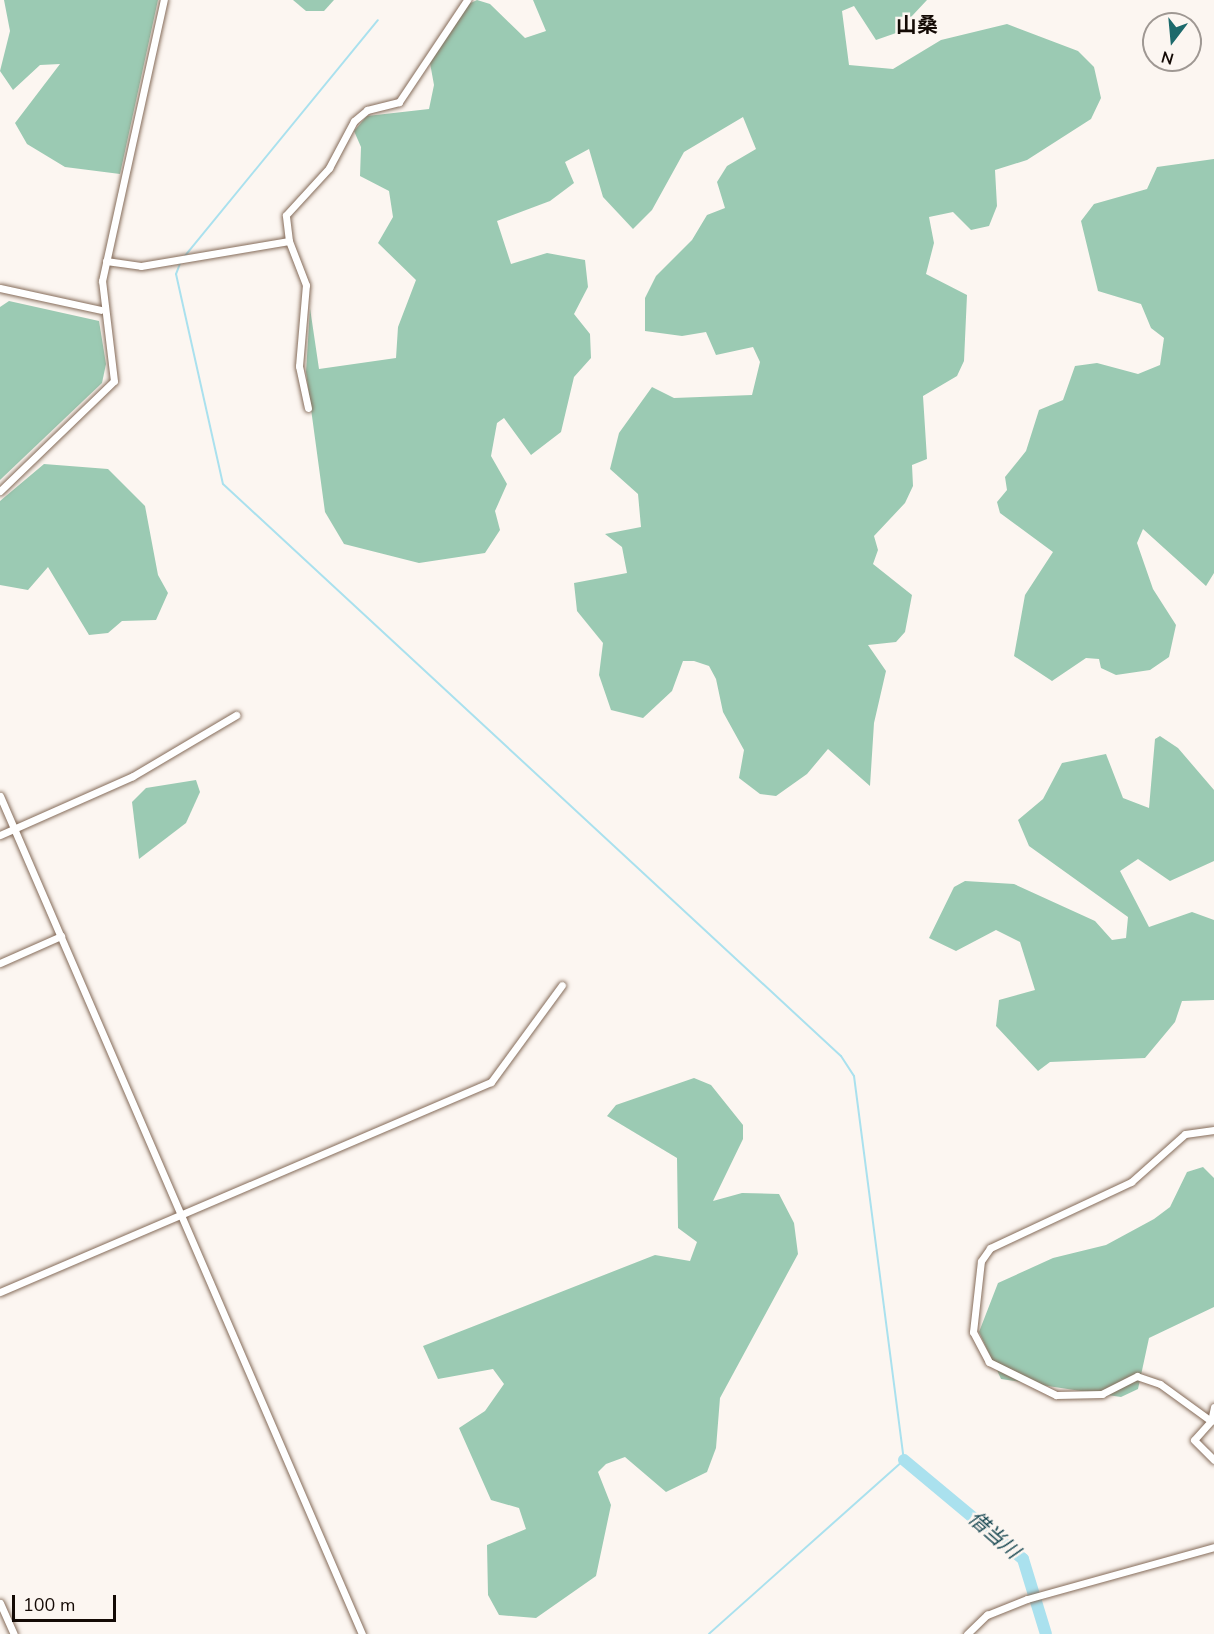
<!DOCTYPE html>
<meta charset="utf-8">
<style>
body{margin:0}
#map{position:relative;width:1214px;height:1634px;overflow:hidden;background:#fcf6f1;font-family:"Nunito Sans","Noto Sans JP",sans-serif}
div>[style]{position:absolute}
[style*='--x']{left:calc(var(--x)*1px);top:calc(var(--y)*1px);width:calc(var(--w)*1px);rotate:calc(var(--a)*1deg)}
.forest>*{inset:0;background:#9bcab3}
.stream>*{height:2px;margin:-1px;padding:0 1px;transform-origin:1px;border-radius:1px;background:#aae1ee}
.river>*{height:12px;margin:-6px;padding:0 6px;transform-origin:6px;border-radius:6px;background:#aae1ee}
.roads{filter:drop-shadow(0 0 2px #856c5a) drop-shadow(0 0 2px #856c5a)}
.minor>*{height:7px;margin:-3.5px;padding:0 3.5px;transform-origin:3.5px;border-radius:3.5px;background:#fff}
span{translate:-50% -50%;white-space:nowrap;text-align:center;line-height:1.15;-webkit-text-stroke:5px #fcf6f1;paint-order:stroke}
.water-label{font-size:20px;color:#184852;font-style:italic}
.quarter-label{font-size:21px;color:#140a05;font-weight:700}
.north{position:absolute;left:1142px;top:12px;width:60px;height:60px;box-sizing:border-box;background:#fcf6f1;border:2px solid #9f9893;border-radius:50%;rotate:196deg;font-size:16px;font-weight:700;line-height:24px;text-align:center;color:#140a05}
.north::after{content:'';display:block;margin:auto;width:21px;height:27px;background:#1d6a6c;clip-path:polygon(50% 0,100% 100%,50% 72%,0 100%)}
.scale{position:absolute;left:12px;top:1595px;width:104px;height:27px;box-sizing:border-box;border:3px solid #140a05;border-top:0;padding-left:8px;font-size:18px;line-height:21px;white-space:nowrap;color:#140a05;-webkit-text-stroke:4px #fcf6f1;paint-order:stroke}
</style>
<div id="map">
<div class="forest">
<i style="clip-path:polygon(4px 0,158px 0,120px 174px,65px 167px,27px 144px,15px 123px,60px 64px,40px 65px,13px 90px,0 71px,10px 31px)"></i>
<i style="clip-path:polygon(293px 0,334px 0,324px 11px,306px 11px)"></i>
<i style="clip-path:polygon(477px 0,490px 4px,525px 38px,546px 31px,533px 0,927px 0,896px 33px,876px 40px,854px 6px,842px 11px,849px 65px,893px 69px,941px 40px,1007px 24px,1078px 51px,1094px 67px,1101px 98px,1091px 119px,1027px 160px,995px 170px,997px 206px,989px 226px,971px 230px,953px 212px,929px 217px,934px 243px,926px 274px,967px 295px,964px 361px,957px 376px,923px 396px,927px 459px,912px 465px,913px 486px,905px 503px,874px 536px,878px 550px,873px 564px,912px 595px,905px 632px,896px 642px,868px 645px,886px 671px,874px 723px,870px 786px,828px 749px,807px 774px,776px 796px,760px 794px,739px 778px,744px 750px,723px 712px,716px 679px,709px 666px,694px 661px,683px 661px,672px 691px,643px 718px,611px 710px,599px 675px,603px 643px,577px 611px,574px 583px,627px 573px,622px 547px,605px 534px,641px 527px,638px 494px,610px 469px,619px 433px,652px 387px,674px 398px,752px 395px,760px 362px,753px 347px,716px 355px,706px 332px,682px 336px,645px 331px,645px 298px,656px 276px,692px 240px,707px 215px,725px 208px,717px 182px,727px 166px,756px 149px,743px 117px,684px 152px,652px 210px,633px 229px,603px 197px,589px 149px,565px 162px,574px 183px,550px 201px,497px 221px,511px 264px,547px 253px,585px 260px,588px 287px,574px 314px,590px 334px,591px 358px,574px 377px,561px 432px,531px 455px,504px 418px,497px 423px,491px 456px,507px 484px,495px 511px,500px 530px,485px 553px,419px 563px,344px 544px,325px 512px,306px 372px,310px 308px,319px 369px,396px 358px,398px 327px,416px 280px,378px 243px,393px 217px,389px 191px,360px 176px,361px 147px,354px 131px,367px 116px,429px 109px,434px 85px,430px 63px,462px 7px)"></i>
<i style="clip-path:polygon(1214px 159px,1214px 573px,1206px 586px,1143px 529px,1137px 543px,1153px 589px,1176px 625px,1169px 657px,1150px 670px,1116px 675px,1101px 668px,1099px 659px,1086px 658px,1052px 681px,1014px 656px,1025px 595px,1053px 552px,1000px 513px,997px 502px,1007px 490px,1005px 477px,1026px 451px,1039px 410px,1063px 400px,1075px 366px,1097px 363px,1138px 374px,1160px 365px,1164px 338px,1151px 328px,1141px 304px,1098px 291px,1081px 221px,1094px 204px,1147px 189px,1157px 167px)"></i>
<i style="clip-path:polygon(9px 301px,99px 321px,106px 364px,102px 383px,0 480px,0 307px)"></i>
<i style="clip-path:polygon(44px 464px,108px 469px,145px 506px,158px 575px,168px 593px,156px 620px,122px 621px,108px 633px,89px 635px,48px 567px,28px 590px,0 585px,0 501px)"></i>
<i style="clip-path:polygon(1160px 736px,1178px 748px,1214px 790px,1214px 861px,1170px 881px,1138px 859px,1120px 871px,1149px 927px,1192px 912px,1214px 920px,1214px 1000px,1182px 1001px,1175px 1022px,1145px 1058px,1050px 1062px,1038px 1071px,996px 1026px,999px 1000px,1035px 990px,1020px 942px,996px 930px,956px 951px,929px 938px,954px 887px,965px 881px,1014px 884px,1095px 921px,1112px 940px,1126px 938px,1128px 917px,1029px 846px,1018px 820px,1043px 799px,1062px 763px,1106px 754px,1123px 798px,1149px 808px,1155px 739px)"></i>
<i style="clip-path:polygon(196px 780px,200px 792px,186px 823px,139px 859px,132px 802px,146px 788px)"></i>
<i style="clip-path:polygon(694px 1078px,711px 1085px,743px 1125px,743px 1139px,713px 1201px,742px 1193px,779px 1194px,794px 1223px,798px 1254px,720px 1398px,716px 1448px,707px 1472px,666px 1492px,625px 1457px,606px 1464px,598px 1472px,611px 1505px,596px 1576px,536px 1618px,499px 1615px,488px 1595px,487px 1545px,526px 1529px,519px 1508px,491px 1500px,459px 1428px,485px 1411px,504px 1384px,493px 1369px,438px 1379px,423px 1346px,655px 1255px,690px 1261px,697px 1242px,678px 1228px,677px 1158px,607px 1116px,616px 1105px)"></i>
<i style="clip-path:polygon(1203px 1167px,1214px 1178px,1214px 1307px,1149px 1338px,1138px 1389px,1121px 1397px,1001px 1379px,979px 1332px,998px 1283px,1053px 1258px,1106px 1245px,1154px 1219px,1170px 1207px,1187px 1172px)"></i>
</div>
<div class="stream">
<i style="--x:184;--y:257;--w:306;--a:-50.7"></i>
<i style="--x:181;--y:261;--w:14;--a:111"></i>
<i style="--x:176;--y:274;--w:215;--a:77.4"></i>
<i style="--x:223;--y:484;--w:842;--a:42.79"></i>
<i style="--x:841;--y:1056;--w:24;--a:57"></i>
<i style="--x:854;--y:1076;--w:387;--a:82.6"></i>
<i style="--x:904;--y:1460;--w:261;--a:138.3"></i>
</div>
<div class="river">
<i style="--x:904;--y:1460;--w:155;--a:39.8"></i>
<i style="--x:1023;--y:1559;--w:78;--a:73"></i>
</div>
<div class="roads">
<div class="minor">
<i style="--x:106;--y:261;--w:35;--a:8"></i>
<i style="--x:141;--y:266;--w:150;--a:-9.6"></i>
<i style="--x:0;--y:288;--w:103;--a:12.3"></i>
<i style="--x:308;--y:408;--w:43;--a:-102.1"></i>
<i style="--x:299;--y:366;--w:81;--a:-85.1"></i>
<i style="--x:306;--y:285;--w:47;--a:-111.1"></i>
<i style="--x:289;--y:241;--w:26;--a:-97"></i>
<i style="--x:286;--y:215;--w:64;--a:-47.5"></i>
<i style="--x:329;--y:168;--w:53;--a:-62"></i>
<i style="--x:354;--y:121;--w:17;--a:-40"></i>
<i style="--x:367;--y:110;--w:33;--a:-14"></i>
<i style="--x:399;--y:102;--w:123;--a:-56.3"></i>
<i style="--x:0;--y:491;--w:158;--a:-44"></i>
<i style="--x:114;--y:381;--w:101;--a:-96.8"></i>
<i style="--x:102;--y:281;--w:288;--a:-77.6"></i>
<i style="--x:0;--y:796;--w:913;--a:66.64"></i>
<i style="--x:0;--y:835;--w:145;--a:-23.9"></i>
<i style="--x:133;--y:776;--w:120;--a:-30.6"></i>
<i style="--x:0;--y:963;--w:67;--a:-23.9"></i>
<i style="--x:0;--y:1292;--w:534;--a:-23.16"></i>
<i style="--x:491;--y:1082;--w:120;--a:-53.8"></i>
<i style="--x:1214;--y:1407;--w:14;--a:102"></i>
<i style="--x:1211;--y:1421;--w:25;--a:132"></i>
<i style="--x:1194;--y:1440;--w:28;--a:45"></i>
<i style="--x:1211;--y:1421;--w:63;--a:-144"></i>
<i style="--x:1160;--y:1384;--w:24;--a:-161"></i>
<i style="--x:1137;--y:1376;--w:39;--a:153"></i>
<i style="--x:1102;--y:1394;--w:46;--a:178.8"></i>
<i style="--x:1056;--y:1395;--w:75;--a:-153.8"></i>
<i style="--x:989;--y:1362;--w:34;--a:-118"></i>
<i style="--x:973;--y:1332;--w:71;--a:-83.6"></i>
<i style="--x:981;--y:1261;--w:16;--a:-55"></i>
<i style="--x:990;--y:1248;--w:156;--a:-25.1"></i>
<i style="--x:1131;--y:1182;--w:72;--a:-41.6"></i>
<i style="--x:1185;--y:1134;--w:29;--a:-8"></i>
<i style="--x:0;--y:1603;--w:34;--a:66"></i>
<i style="--x:967;--y:1634;--w:28;--a:-44"></i>
<i style="--x:987;--y:1615;--w:43;--a:-21.8"></i>
<i style="--x:1027;--y:1599;--w:194;--a:-15.5"></i>
</div>
</div>
<div class="water-label">
<span style="left:994px;top:1535px;rotate:41deg">借当川</span>
</div>
<div class="quarter-label">
<span style="left:917px;top:25px">山桑</span>
</div>
<div class="north">N</div>
<div class="scale">100 m</div>
</div>
